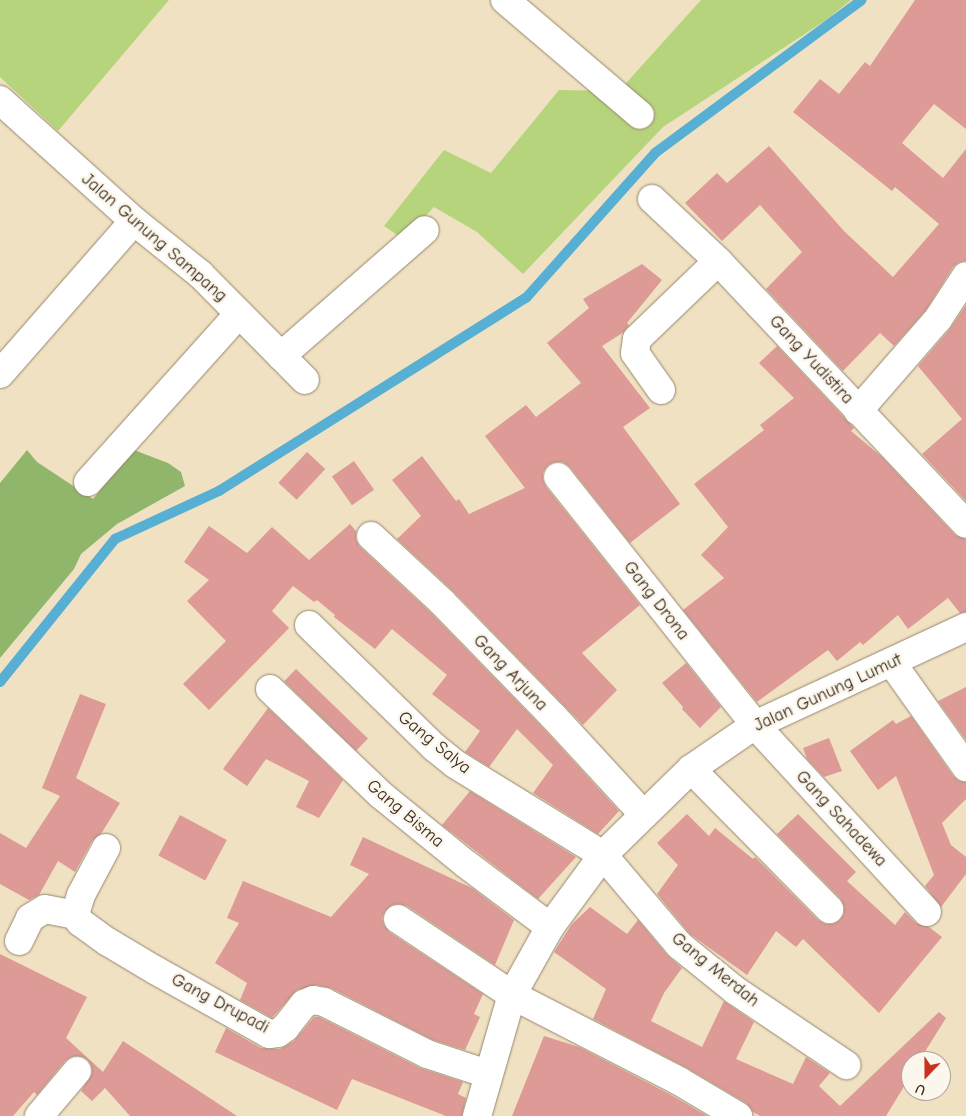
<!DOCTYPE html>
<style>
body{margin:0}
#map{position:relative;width:966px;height:1116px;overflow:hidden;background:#f0e1c2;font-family:"Comic Neue",sans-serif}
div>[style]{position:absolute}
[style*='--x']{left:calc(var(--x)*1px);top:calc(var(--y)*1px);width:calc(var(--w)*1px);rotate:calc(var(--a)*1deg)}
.green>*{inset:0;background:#b5d47b}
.forest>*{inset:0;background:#90b66b}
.stream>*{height:10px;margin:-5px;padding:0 5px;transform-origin:5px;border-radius:5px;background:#57afd4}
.building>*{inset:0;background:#dd9a96;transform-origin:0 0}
.roads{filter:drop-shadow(0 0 1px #968670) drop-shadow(0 0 1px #968670)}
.minor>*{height:28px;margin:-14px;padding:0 14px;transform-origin:14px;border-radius:14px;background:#fff}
.tertiary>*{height:28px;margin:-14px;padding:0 14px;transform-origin:14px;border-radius:14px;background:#fff}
span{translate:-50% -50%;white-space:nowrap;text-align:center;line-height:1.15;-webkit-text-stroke:5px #fbf7ec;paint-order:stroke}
.street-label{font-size:18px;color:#3b2a1e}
.north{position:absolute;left:901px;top:1051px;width:50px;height:50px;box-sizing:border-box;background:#fbf7ec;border:1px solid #aea59a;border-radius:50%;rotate:202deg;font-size:14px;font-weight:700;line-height:20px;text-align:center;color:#3b2a1e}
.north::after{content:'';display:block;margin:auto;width:18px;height:22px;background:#c8321e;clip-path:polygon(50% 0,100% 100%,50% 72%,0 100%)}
</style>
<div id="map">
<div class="green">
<i style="clip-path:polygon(0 0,169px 0,58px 131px,0 77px)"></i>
<i style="clip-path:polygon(701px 0,851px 0,826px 20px,663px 127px,523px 274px,477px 232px,434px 207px,403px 239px,384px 226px,444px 150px,491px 173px,559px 90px,619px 91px)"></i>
</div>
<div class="forest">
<i style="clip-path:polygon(27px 450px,37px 462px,93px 499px,134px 450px,168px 463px,181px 472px,185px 486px,117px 524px,81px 554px,74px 569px,0 658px,0 483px)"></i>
</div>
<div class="stream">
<i style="--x:0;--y:682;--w:184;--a:-51.2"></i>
<i style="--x:115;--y:539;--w:115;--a:-24.8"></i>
<i style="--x:219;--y:491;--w:363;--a:-32.2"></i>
<i style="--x:526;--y:298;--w:194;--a:-48.3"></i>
<i style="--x:655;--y:153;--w:257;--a:-36.5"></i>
</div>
<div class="building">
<i style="clip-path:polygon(915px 0,966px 0,966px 129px,934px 104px,902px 143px,943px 178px,966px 149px,966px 261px,959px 262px,953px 267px,926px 310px,894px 346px,880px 333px,843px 371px,766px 289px,802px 252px,760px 205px,722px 241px,685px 203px,717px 173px,727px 183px,769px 146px,844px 231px,893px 277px,939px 224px,895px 187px,892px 191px,793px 112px,820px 79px,839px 94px,865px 62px,870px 66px)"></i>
<i style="clip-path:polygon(642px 264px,662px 280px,627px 323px,629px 325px,624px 332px,602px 346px,650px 408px,623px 427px,680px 504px,630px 543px,570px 467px,563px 462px,555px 462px,548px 465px,543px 472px,543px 480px,546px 487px,640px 605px,582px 653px,617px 690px,583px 725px,453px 591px,397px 539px,421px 516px,392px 480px,422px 456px,456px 501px,459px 499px,469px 514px,525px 488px,485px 436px,526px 405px,536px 417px,581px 383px,547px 343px,589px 308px,583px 299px)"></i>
<i style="clip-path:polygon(966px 305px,966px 501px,922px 454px,962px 419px,918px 366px,950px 329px)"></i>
<i style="clip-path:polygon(777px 346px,854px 428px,851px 431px,882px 457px,955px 535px,966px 539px,966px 612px,960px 613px,948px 598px,908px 629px,898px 615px,863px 645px,860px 642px,837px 661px,828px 650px,757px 702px,683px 610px,724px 578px,701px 555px,728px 527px,694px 484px,764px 430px,760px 425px,794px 398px,759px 363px)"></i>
<i style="left:307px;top:452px;width:25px;height:42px;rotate:43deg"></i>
<i style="left:354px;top:461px;width:35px;height:27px;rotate:55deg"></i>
<i style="clip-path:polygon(350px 524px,356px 531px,356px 540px,360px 547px,431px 613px,542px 727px,619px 811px,598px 834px,533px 793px,553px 765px,517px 729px,489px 767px,465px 752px,480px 731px,432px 694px,447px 675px,392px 629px,375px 649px,334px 617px,335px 615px,317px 600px,314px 602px,293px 586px,272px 611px,289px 628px,209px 710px,183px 684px,226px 641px,187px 601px,209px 580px,184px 562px,209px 526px,247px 553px,272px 527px,309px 560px)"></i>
<i style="clip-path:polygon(686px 663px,721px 707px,700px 728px,682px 709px,683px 707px,662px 683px)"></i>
<i style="left:296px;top:669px;width:100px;height:17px;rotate:44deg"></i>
<i style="clip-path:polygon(966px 687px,966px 740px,938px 701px)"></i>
<i style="clip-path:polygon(80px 694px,106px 704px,76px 778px,120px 803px,101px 834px,92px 841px,75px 872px,58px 861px,39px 895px,29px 900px,0 884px,0 833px,26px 848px,60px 796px,42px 788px)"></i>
<i style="clip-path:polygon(268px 708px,343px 780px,319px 818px,296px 807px,309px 781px,266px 759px,247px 786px,223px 769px)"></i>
<i style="clip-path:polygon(911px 716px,953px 776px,959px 781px,966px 782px,966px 799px,942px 823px,951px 845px,966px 857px,966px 874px,941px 907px,925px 886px,934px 875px,896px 776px,878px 790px,850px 751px,893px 720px,896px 724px)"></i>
<i style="clip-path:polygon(829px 738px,842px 771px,824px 777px,807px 759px,803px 748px)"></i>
<i style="clip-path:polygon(470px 791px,576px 857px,538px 899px,442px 825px)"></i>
<i style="clip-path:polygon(687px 814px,709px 836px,715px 828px,753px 859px,755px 857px,818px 920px,825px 924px,833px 924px,840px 920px,844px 914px,844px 906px,840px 898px,777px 834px,798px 814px,856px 872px,847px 881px,895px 925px,905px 912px,916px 923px,929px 927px,942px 937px,879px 1013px,803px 939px,796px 947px,776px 931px,747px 975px,690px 934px,657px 894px,678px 865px,657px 843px)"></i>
<i style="left:180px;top:815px;width:53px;height:46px;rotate:28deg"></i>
<i style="clip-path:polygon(363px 837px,472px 888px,514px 920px,495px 965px,407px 906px,399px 904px,392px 905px,385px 911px,382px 918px,384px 925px,389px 932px,483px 994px,474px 1014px,480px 1017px,465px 1050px,433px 1040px,331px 988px,316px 985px,297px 990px,272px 1018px,240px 1000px,247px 983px,215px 963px,239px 923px,227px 918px,243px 881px,331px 917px,369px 874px,350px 865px)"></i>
<i style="clip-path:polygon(590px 907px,627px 934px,638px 920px,667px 955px,682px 968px,664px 993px,651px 1021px,702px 1047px,724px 1001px,754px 1022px,736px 1059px,793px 1084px,806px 1057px,830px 1073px,819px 1086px,840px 1106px,939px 1012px,946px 1018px,919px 1061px,911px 1061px,911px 1075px,886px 1116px,760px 1116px,753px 1112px,746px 1103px,687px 1068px,593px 1019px,606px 989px,554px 952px,572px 924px)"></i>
<i style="clip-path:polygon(0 954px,87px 997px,66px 1038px,103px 1072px,123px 1041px,237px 1116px,130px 1116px,105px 1088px,92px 1101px,81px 1091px,92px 1073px,91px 1065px,87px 1059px,79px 1056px,71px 1057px,65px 1061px,37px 1095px,34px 1092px,13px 1116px,0 1116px)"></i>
<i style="clip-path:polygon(314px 1017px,319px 1017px,420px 1068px,463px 1082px,458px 1094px,466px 1098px,462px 1116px,446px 1116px,352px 1079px,337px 1110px,215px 1052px,226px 1028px,261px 1048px,280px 1049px,294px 1041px)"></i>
<i style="clip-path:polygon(544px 1036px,579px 1047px,671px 1095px,707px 1116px,512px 1116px)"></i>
</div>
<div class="roads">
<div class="minor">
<i style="--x:505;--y:0;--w:177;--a:40.4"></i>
<i style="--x:0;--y:100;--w:181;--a:42.1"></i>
<i style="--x:134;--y:221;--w:85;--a:38.8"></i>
<i style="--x:200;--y:274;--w:149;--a:45.3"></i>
<i style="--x:652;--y:199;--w:91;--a:43.2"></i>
<i style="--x:718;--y:261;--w:361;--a:46.7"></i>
<i style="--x:281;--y:356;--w:191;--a:-41.2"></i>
<i style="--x:0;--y:374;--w:203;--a:-48.8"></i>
<i style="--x:661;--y:390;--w:45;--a:-125.1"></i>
<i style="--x:635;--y:353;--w:14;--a:-82"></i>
<i style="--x:637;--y:339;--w:112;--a:-43.9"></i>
<i style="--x:858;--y:411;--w:122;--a:-49"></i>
<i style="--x:938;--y:319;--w:51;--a:-56.9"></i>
<i style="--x:558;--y:477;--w:317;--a:51.5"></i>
<i style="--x:755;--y:725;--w:254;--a:47.4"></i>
<i style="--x:88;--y:482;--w:226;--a:-48.1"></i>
<i style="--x:371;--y:536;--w:97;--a:42.9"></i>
<i style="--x:442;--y:602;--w:159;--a:45.8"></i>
<i style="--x:553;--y:716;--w:134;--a:47.4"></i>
<i style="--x:309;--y:625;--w:175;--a:44.3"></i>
<i style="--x:434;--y:747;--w:27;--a:39"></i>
<i style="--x:455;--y:764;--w:174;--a:31.6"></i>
<i style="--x:603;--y:855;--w:118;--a:49.8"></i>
<i style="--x:679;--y:945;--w:73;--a:38.9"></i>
<i style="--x:736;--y:991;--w:133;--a:33.9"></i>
<i style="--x:892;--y:663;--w:128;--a:54.6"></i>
<i style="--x:270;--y:689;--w:153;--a:43.7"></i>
<i style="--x:381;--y:795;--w:109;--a:39.1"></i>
<i style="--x:466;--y:864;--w:105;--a:36.9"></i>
<i style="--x:691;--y:769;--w:197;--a:45.4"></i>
<i style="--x:106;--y:848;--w:53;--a:118"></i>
<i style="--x:81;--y:895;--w:21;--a:107"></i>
<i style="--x:75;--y:915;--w:9;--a:54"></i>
<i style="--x:80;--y:922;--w:34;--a:36"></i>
<i style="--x:108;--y:942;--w:55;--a:30.8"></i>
<i style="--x:155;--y:970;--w:131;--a:29.3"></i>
<i style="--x:269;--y:1034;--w:9;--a:-6"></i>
<i style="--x:278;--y:1033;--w:9;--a:-36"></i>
<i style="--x:285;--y:1028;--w:31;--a:-52"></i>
<i style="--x:304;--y:1004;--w:10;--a:-24"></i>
<i style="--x:313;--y:1000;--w:11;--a:10"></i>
<i style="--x:324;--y:1002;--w:115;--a:26.8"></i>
<i style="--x:427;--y:1054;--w:64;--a:18.2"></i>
<i style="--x:398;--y:919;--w:137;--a:33.7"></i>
<i style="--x:512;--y:995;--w:188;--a:27.2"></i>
<i style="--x:679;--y:1081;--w:69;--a:30.7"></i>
<i style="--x:19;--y:941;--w:25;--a:-64"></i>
<i style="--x:30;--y:918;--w:17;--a:-31"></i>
<i style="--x:45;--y:909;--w:31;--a:11"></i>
<i style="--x:39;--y:1116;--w:59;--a:-49.8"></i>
</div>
<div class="tertiary">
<i style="--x:477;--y:1116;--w:126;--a:-73.9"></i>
<i style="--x:512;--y:995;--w:78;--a:-60.8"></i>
<i style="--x:550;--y:927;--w:89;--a:-53.6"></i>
<i style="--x:603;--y:855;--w:123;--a:-44.3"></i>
<i style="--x:691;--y:769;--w:78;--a:-34.5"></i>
<i style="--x:755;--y:725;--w:233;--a:-24.9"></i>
</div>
</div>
<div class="street-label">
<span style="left:154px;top:238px;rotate:41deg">Jalan Gunung Sampang</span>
<span style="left:811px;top:360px;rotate:47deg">Gang Yudistira</span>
<span style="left:656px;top:601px;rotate:52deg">Gang Drona</span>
<span style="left:510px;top:673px;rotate:46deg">Gang Arjuna</span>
<span style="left:828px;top:693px;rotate:-25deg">Jalan Gunung Lumut</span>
<span style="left:434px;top:743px;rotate:39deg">Gang Salya</span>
<span style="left:405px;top:814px;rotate:40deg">Gang Bisma</span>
<span style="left:841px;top:819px;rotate:47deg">Gang Sahadewa</span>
<span style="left:715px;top:970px;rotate:39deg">Gang Merdah</span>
<span style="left:220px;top:1004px;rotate:28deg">Gang Drupadi</span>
</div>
<div class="north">U</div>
</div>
